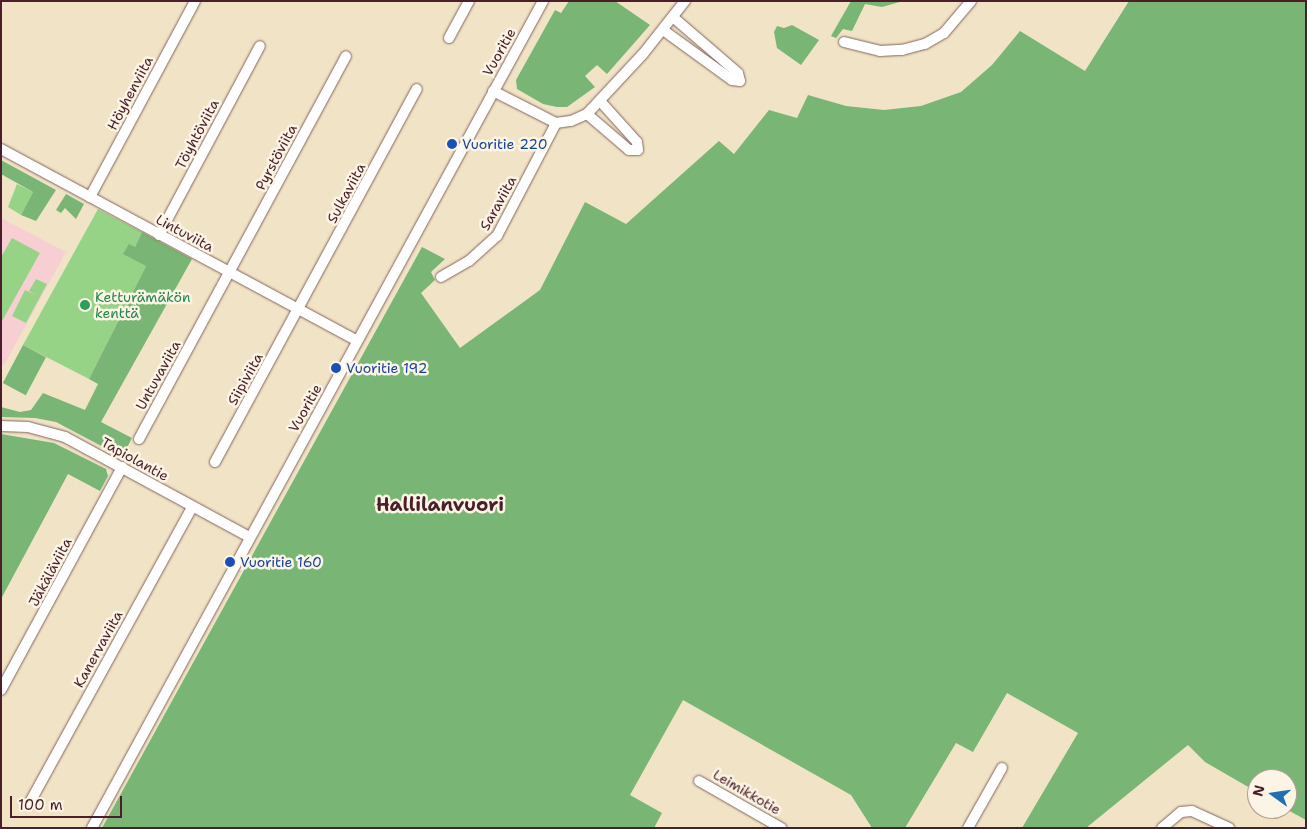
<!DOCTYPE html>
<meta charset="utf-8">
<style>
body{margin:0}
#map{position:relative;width:1307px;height:829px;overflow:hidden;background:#f1e3c5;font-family:"Shantell Sans",sans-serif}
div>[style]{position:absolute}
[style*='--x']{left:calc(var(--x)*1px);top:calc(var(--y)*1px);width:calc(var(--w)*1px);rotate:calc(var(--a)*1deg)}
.built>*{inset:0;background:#f7cfd2}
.green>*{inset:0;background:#97d387}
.forest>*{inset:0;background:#79b574;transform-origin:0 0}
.roads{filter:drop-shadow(0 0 1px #846461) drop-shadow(0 0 1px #846461)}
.minor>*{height:10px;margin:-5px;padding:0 5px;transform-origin:5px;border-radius:5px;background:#fff}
.dots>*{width:14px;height:14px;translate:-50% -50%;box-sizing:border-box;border:2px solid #fcf5e5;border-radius:50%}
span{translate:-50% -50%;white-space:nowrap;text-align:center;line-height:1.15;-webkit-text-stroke:5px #fcf5e5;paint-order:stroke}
.street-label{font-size:14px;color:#4a1f2b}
.transit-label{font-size:14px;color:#164399}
.left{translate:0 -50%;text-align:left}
.leisure-label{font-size:14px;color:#27864d}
.district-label{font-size:19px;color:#4a1f2b;font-weight:700}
.frame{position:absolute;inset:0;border:2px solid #4a1f2b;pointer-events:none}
.north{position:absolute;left:1247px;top:769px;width:50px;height:50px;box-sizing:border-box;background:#fcf5e5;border:1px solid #b59f9b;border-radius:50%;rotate:284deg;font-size:14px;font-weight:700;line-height:20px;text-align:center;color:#4a1f2b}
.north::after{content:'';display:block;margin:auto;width:18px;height:22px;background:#1f6fb2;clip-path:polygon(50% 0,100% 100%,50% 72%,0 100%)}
.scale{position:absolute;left:10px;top:796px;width:112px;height:22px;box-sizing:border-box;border:2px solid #4a1f2b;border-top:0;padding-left:6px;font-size:15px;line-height:18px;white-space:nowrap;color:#4a1f2b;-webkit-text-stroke:4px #fcf5e5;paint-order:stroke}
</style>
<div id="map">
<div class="built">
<i style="clip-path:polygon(1px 218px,66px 252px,4px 365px,1px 364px)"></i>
</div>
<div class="green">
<i style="clip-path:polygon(17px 184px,33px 192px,21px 215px,8px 207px)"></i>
<i style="clip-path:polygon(98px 209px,142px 232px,135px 247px,146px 266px,89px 379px,23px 345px)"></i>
<i style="clip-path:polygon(12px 238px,40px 253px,2px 321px,1px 257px)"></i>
<i style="clip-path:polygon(36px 279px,47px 284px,26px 323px,12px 316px,25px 290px,36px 295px,29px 291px)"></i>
</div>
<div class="forest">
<i style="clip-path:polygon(569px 1px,615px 1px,650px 25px,607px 74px,597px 65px,585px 76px,595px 87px,567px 107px,557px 107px,543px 104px,517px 89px,516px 80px,555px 10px,561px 13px)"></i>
<i style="clip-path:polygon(851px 1px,903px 1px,882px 7px,865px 4px,852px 31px,843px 29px,836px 38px,831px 36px)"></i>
<i style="clip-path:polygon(1129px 1px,1306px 1px,1306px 820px,1286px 809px,1287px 779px,1257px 779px,1257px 792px,1205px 762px,1188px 745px,1086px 828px,1022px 828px,1078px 733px,1007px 693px,973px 752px,956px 743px,905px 828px,872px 828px,851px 795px,683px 700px,630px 795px,662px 813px,654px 828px,102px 828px,422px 247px,445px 259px,431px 272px,435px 280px,421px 293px,460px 348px,540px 290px,585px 202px,626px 224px,719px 141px,734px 154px,769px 110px,797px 118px,808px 95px,846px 106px,884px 110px,921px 106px,961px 92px,992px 65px,1020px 31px,1085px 71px)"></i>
<i style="clip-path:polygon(792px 25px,819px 40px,801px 65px,777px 48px,774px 32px,777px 26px,784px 28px)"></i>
<i style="clip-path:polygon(1px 160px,56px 190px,36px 221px,21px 215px,33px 192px,1px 174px)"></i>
<i style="clip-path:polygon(66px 194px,84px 204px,76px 219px,65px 208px,61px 213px,56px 210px)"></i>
<i style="clip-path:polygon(142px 232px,192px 259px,101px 422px,132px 438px,122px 457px,56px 422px,35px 418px,1px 417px,1px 407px,20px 412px,31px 410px,43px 393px,85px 410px,98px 384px,89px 379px,146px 266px,123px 254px,129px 244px,135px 247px)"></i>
<i style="left:23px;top:345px;width:26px;height:43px;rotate:28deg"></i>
<i style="clip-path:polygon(1px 434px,54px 443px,106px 469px,108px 476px,100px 491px,68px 474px,1px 599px)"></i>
</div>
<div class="roads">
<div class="minor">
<i style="--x:663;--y:30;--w:85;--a:35.9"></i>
<i style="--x:732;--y:80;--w:8;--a:7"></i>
<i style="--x:740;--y:81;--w:8;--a:-104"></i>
<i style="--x:738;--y:73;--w:86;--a:-139.3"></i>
<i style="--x:449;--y:38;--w:42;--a:-61.6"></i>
<i style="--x:844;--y:42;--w:37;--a:14"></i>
<i style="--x:880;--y:51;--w:22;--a:-3"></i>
<i style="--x:902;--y:50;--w:24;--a:-15"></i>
<i style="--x:925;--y:44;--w:22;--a:-30"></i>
<i style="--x:944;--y:33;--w:42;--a:-49.8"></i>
<i style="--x:493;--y:91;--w:71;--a:26.9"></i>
<i style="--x:556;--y:123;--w:15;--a:-8"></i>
<i style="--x:571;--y:121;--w:17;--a:-24"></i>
<i style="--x:587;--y:114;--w:82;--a:-47"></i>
<i style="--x:643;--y:54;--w:68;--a:-51.6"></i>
<i style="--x:587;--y:114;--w:55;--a:40.6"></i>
<i style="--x:629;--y:150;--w:9;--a:0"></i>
<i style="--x:638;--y:150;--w:8;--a:-97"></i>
<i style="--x:637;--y:142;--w:55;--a:-132.1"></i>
<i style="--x:1;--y:149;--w:404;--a:28.3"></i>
<i style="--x:90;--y:197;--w:222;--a:-61.8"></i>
<i style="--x:159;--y:235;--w:214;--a:-61.9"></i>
<i style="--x:441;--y:277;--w:32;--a:-30"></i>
<i style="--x:469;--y:261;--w:38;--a:-42"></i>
<i style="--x:497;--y:236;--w:127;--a:-62.4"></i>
<i style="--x:1;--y:426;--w:27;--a:2"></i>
<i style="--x:28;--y:427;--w:38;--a:15"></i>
<i style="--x:65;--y:437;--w:209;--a:28.5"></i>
<i style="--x:139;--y:439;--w:435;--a:-61.6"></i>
<i style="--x:215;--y:462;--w:424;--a:-61.6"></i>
<i style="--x:1;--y:690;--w:254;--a:-61.5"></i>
<i style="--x:699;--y:781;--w:95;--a:29.8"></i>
<i style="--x:29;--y:804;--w:339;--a:-61.2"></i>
<i style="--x:92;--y:828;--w:942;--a:-61.39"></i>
<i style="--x:968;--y:828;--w:69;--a:-60.5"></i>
<i style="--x:1162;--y:828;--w:25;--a:-40"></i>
<i style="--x:1181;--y:812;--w:11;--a:-5"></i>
<i style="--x:1192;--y:811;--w:41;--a:24.7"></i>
</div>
</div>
<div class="dots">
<i style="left:452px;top:144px;background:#1a4fb4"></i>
<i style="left:85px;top:305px;background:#2e9e5b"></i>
<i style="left:336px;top:368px;background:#1a4fb4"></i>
<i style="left:230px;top:562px;background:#1a4fb4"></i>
</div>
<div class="street-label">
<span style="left:499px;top:52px;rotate:-61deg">Vuoritie</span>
<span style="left:130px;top:93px;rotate:-62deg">Höyhenviita</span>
<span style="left:197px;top:134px;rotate:-62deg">Töyhtöviita</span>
<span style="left:276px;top:157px;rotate:-62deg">Pyrstöviita</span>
<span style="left:346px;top:193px;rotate:-62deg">Sulkaviita</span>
<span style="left:498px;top:203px;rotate:-61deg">Saraviita</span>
<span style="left:185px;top:233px;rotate:28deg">Lintuviita</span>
<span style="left:158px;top:375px;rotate:-61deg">Untuvaviita</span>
<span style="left:245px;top:379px;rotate:-61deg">Siipiviita</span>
<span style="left:305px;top:408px;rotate:-61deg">Vuoritie</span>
<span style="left:135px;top:459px;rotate:29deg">Tapiolantie</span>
<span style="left:50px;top:572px;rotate:-62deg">Jäkäläviita</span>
<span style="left:98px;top:649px;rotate:-61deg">Kanervaviita</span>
<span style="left:747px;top:792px;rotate:30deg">Leimikkotie</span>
</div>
<div class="transit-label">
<span class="left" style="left:462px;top:144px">Vuoritie 220</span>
<span class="left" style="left:346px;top:368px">Vuoritie 192</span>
<span class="left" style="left:240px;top:562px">Vuoritie 160</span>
</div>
<div class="leisure-label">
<span class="left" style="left:95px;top:305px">Ketturämäkön<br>kenttä</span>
</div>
<div class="district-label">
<span style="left:440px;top:505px">Hallilanvuori</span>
</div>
<div class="frame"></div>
<div class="north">N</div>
<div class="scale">100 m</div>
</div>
